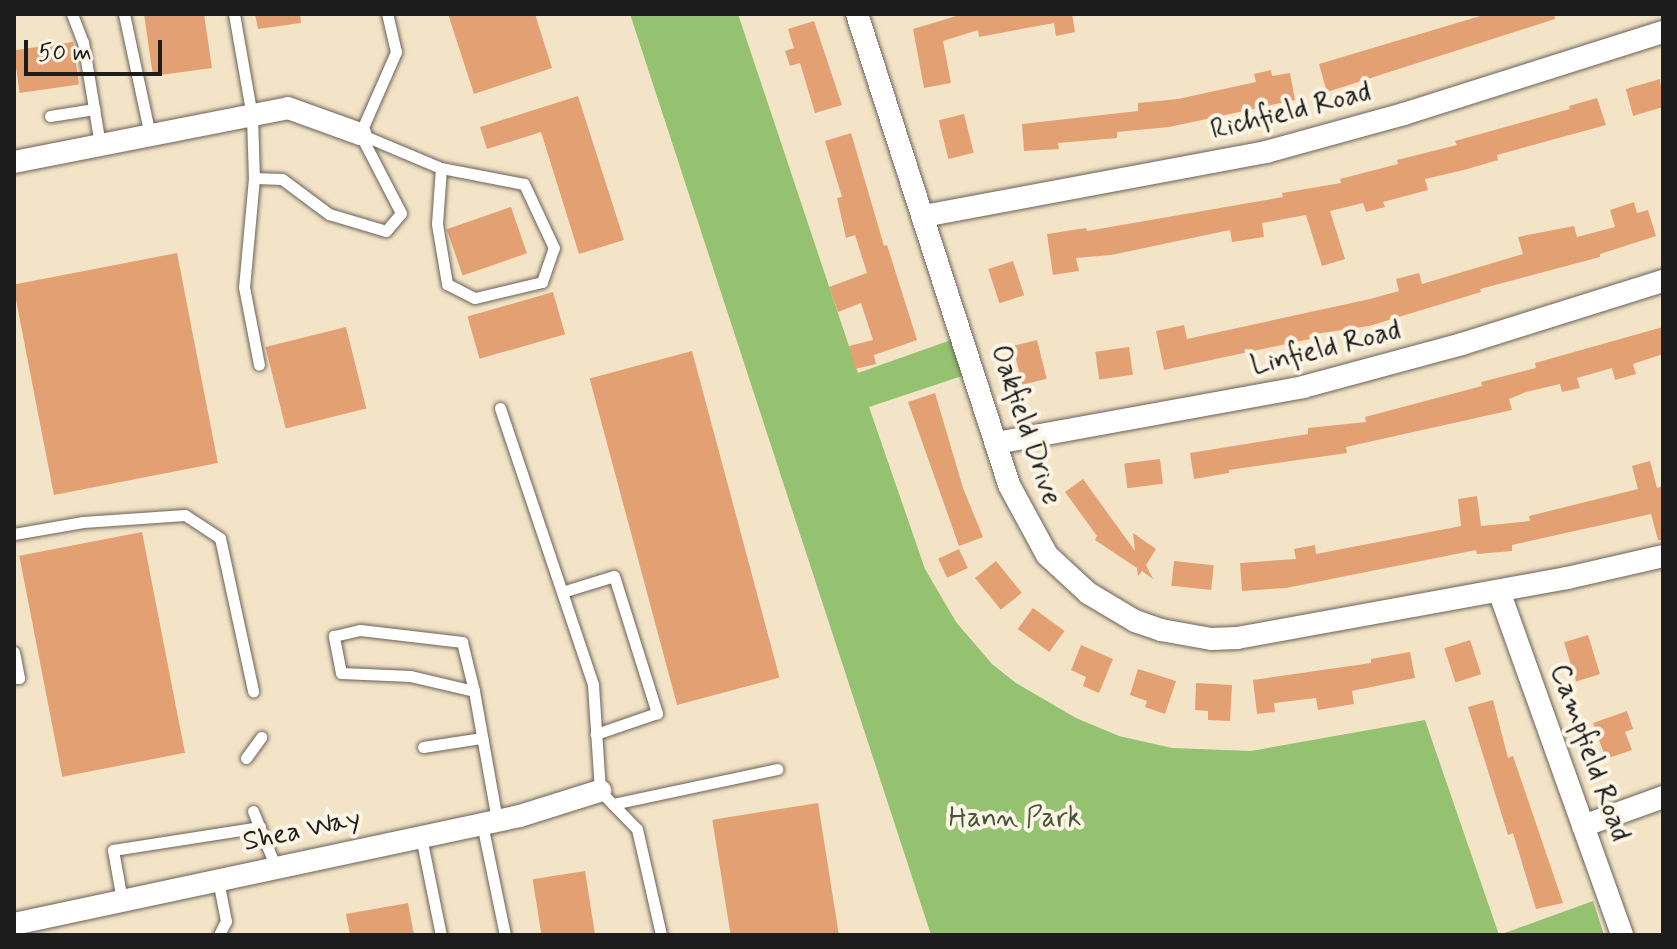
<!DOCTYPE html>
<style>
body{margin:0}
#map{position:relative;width:1677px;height:949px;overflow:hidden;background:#f4e4c7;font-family:Mynerve,sans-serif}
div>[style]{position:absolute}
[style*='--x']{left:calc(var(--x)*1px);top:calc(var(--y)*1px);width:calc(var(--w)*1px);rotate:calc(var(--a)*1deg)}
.green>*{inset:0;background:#95c270}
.building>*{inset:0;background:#e3a073;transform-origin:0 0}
.roads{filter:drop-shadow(0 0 2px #686258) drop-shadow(0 0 2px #686258)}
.lane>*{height:11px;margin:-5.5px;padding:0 5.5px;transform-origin:5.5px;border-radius:5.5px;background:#fff}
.street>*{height:22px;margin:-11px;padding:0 11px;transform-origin:11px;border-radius:11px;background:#fff}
span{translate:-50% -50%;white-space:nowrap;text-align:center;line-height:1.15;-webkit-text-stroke:8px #fcf5e5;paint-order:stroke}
.street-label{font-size:28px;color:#1c1c1c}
.park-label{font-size:28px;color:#465639}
.frame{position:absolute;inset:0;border:16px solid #1c1c1c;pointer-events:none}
.scale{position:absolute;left:24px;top:40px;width:138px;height:36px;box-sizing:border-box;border:4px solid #1c1c1c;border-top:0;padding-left:10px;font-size:24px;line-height:28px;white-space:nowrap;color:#1c1c1c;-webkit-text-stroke:6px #fcf5e5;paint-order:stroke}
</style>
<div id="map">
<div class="green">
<i style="clip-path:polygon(630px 14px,738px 14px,858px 373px,951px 340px,962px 376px,869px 407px,925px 569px,956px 622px,992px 664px,1016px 683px,1076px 718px,1119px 736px,1172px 748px,1251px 751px,1425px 720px,1499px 935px,1593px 901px,1604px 935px,931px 935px)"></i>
</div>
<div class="building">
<i style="clip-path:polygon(144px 14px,204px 14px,212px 68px,153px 76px)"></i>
<i style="clip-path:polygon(255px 14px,300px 14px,301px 23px,258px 29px)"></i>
<i style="clip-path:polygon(448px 14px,535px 14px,552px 68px,474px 94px)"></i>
<i style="clip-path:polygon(963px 14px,1072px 14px,1075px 32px,1056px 36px,1054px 23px,979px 37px,978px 30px,943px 41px,951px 83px,924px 88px,913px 29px)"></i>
<i style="clip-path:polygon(1487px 14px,1554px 14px,1555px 19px,1327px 92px,1319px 64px)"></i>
<i style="clip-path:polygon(814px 21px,842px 105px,815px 113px,800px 63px,790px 66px,785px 51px,794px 48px,788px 29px)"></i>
<i style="left:73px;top:42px;width:43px;height:60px;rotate:82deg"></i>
<i style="clip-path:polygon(1271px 70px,1272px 76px,1290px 73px,1295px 100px,1169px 127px,1117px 132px,1117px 138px,1058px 143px,1059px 149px,1024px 151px,1022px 124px,1138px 111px,1138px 103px,1178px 99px,1256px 82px,1254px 74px)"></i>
<i style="clip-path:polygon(1660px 79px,1663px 107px,1633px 116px,1626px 89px)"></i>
<i style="clip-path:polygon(578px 96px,624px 240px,579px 254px,541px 132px,487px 149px,480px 127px)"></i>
<i style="clip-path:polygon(1597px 98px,1606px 125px,1497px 155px,1498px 160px,1464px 170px,1425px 179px,1428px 190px,1383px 202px,1385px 207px,1366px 212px,1363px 203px,1330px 211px,1345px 259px,1322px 266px,1306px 215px,1262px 223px,1264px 237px,1232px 242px,1230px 230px,1111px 255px,1076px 258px,1079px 271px,1053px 275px,1047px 234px,1086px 228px,1087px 231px,1283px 197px,1282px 193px,1341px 183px,1340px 179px,1398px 164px,1397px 160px,1457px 145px,1455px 141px,1570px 109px,1569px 106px)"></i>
<i style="left:964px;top:114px;width:40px;height:26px;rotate:76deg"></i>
<i style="clip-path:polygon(851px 133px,884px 246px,887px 245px,917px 340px,874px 355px,876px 364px,855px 369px,849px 346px,873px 340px,861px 303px,838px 312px,829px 287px,867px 273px,855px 235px,846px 238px,837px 198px,842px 197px,825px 141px)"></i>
<i style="clip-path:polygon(1634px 202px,1637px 213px,1648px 210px,1656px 236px,1600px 254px,1600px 257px,1480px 289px,1481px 292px,1369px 326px,1309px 335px,1310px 339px,1164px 370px,1156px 331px,1184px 325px,1187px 339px,1370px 299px,1399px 291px,1396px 279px,1419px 273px,1422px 284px,1523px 254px,1518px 237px,1574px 226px,1577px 237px,1615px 227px,1610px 210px)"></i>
<i style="left:511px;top:207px;width:49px;height:68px;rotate:71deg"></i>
<i style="left:177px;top:253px;width:214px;height:167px;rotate:79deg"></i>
<i style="left:1013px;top:261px;width:36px;height:26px;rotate:72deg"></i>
<i style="left:553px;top:292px;width:44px;height:89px;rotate:74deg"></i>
<i style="left:346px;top:327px;width:84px;height:83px;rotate:76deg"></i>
<i style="clip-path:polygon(1663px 327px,1663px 354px,1633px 364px,1636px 374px,1615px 380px,1612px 368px,1577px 378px,1580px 388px,1562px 392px,1560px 384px,1526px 392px,1509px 399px,1512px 410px,1346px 447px,1347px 453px,1229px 470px,1229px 473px,1194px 479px,1190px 453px,1308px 434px,1308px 428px,1366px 422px,1365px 417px,1482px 386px,1481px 382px,1536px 368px,1535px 363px)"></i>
<i style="left:1037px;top:340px;width:40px;height:25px;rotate:76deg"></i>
<i style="left:1129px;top:347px;width:28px;height:34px;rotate:82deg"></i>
<i style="left:692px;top:351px;width:338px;height:106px;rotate:75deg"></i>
<i style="clip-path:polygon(935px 393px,963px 488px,983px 537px,959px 546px,908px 402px)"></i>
<i style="left:1160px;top:459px;width:25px;height:36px;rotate:83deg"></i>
<i style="clip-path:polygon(1650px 461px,1657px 488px,1663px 486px,1663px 540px,1658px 540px,1651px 514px,1512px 545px,1512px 551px,1477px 554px,1476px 550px,1286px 588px,1242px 591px,1240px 563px,1296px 559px,1294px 549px,1315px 545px,1316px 554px,1461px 526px,1458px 499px,1477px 496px,1481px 526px,1530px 521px,1529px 516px,1638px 489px,1632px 466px)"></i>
<i style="clip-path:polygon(1083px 479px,1135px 551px,1133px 533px,1156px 549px,1146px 565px,1153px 579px,1142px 571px,1138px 576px,1137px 568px,1095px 540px,1097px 536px,1065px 492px)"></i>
<i style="left:142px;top:532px;width:225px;height:125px;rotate:79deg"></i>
<i style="left:959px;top:549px;width:21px;height:23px;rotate:65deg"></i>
<i style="left:996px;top:561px;width:41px;height:27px;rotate:51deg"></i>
<i style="left:1174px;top:561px;width:40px;height:25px;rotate:6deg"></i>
<i style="left:1033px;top:608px;width:39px;height:26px;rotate:36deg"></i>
<i style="left:1588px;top:635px;width:41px;height:25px;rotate:73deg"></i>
<i style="left:1470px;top:640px;width:36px;height:27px;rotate:72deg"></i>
<i style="clip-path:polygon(1081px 645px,1113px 659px,1099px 693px,1083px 686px,1086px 677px,1071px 670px)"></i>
<i style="clip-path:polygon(1410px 652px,1415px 678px,1352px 691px,1354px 704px,1318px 710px,1316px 698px,1274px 703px,1275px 712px,1257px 714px,1253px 680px,1371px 663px,1371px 659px)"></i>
<i style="clip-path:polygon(1138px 669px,1176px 681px,1165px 714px,1145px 707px,1147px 701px,1130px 695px)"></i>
<i style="clip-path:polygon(1196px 683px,1232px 685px,1230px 721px,1208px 720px,1208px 711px,1195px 710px)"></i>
<i style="clip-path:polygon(1493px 700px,1508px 758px,1513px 756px,1563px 903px,1536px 909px,1513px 833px,1508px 835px,1468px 707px)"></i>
<i style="clip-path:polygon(1627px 711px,1633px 729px,1625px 732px,1632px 750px,1606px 759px,1593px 723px)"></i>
<i style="left:818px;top:803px;width:134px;height:107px;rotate:81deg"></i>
<i style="left:585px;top:871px;width:65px;height:53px;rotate:81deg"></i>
<i style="clip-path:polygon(408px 903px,414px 935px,350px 935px,346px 914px)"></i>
</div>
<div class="roads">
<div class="lane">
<i style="--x:72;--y:14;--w:30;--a:69"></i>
<i style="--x:83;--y:42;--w:104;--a:80.6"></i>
<i style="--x:124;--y:14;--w:124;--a:77.9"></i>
<i style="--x:234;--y:14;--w:104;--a:80"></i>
<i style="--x:252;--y:116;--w:62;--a:88.2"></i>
<i style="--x:254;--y:178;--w:109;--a:95.2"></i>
<i style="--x:244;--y:287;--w:79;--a:79.1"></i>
<i style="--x:50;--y:116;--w:45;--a:-9"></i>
<i style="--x:360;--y:134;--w:88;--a:22.8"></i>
<i style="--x:441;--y:168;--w:56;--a:94.1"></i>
<i style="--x:437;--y:224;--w:61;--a:80.5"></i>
<i style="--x:447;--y:284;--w:31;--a:27"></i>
<i style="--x:475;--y:298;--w:69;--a:-13.4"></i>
<i style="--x:542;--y:282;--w:36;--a:-71"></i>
<i style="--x:554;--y:248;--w:71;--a:-115.1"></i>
<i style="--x:524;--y:184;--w:85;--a:-169.1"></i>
<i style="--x:360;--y:134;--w:90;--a:-66.3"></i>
<i style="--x:396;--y:52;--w:39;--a:-103"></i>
<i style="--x:254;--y:178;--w:28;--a:2"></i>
<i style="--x:282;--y:179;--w:59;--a:36.7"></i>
<i style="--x:329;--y:214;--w:59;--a:16.6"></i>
<i style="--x:386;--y:231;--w:23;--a:-50"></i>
<i style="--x:401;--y:213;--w:89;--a:-117.4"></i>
<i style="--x:500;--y:408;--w:292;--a:71.4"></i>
<i style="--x:593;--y:685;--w:106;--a:86.2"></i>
<i style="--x:600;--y:791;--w:53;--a:45.8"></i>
<i style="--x:637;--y:829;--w:109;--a:77.2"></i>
<i style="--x:14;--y:534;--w:70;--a:-9.9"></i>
<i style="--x:83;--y:522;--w:102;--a:-3.9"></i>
<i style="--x:185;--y:515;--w:42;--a:33.3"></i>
<i style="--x:220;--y:538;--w:157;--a:77.8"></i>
<i style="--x:562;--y:592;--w:54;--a:-17.1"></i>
<i style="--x:614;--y:576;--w:144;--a:72.6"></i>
<i style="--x:657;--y:713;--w:65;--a:161"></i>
<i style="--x:14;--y:652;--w:26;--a:79"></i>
<i style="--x:19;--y:678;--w:5;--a:180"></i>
<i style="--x:474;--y:691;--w:66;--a:-166.8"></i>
<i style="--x:410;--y:676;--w:69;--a:-177.5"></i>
<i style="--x:341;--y:673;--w:38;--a:-101"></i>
<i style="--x:334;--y:636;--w:27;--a:-13"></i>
<i style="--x:360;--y:630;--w:103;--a:6.7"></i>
<i style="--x:462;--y:642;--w:50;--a:76.2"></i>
<i style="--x:474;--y:691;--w:131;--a:79.9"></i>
<i style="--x:423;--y:747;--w:60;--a:-8.7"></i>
<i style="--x:246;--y:758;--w:26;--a:-54"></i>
<i style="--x:613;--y:804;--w:168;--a:-12"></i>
<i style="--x:253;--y:811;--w:61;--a:68"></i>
<i style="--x:482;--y:824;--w:113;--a:78.3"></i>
<i style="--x:421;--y:837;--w:100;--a:78.5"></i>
<i style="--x:218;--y:880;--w:42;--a:79"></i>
<i style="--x:226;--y:921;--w:16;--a:117"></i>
<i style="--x:122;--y:900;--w:51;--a:-100.2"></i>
<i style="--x:113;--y:850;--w:149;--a:-8.9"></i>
</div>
<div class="street">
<i style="--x:857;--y:14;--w:495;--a:72.1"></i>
<i style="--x:1009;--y:485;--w:80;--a:61.5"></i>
<i style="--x:1047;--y:555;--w:56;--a:42.8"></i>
<i style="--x:1088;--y:593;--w:55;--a:30.8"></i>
<i style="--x:1135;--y:621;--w:28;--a:19"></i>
<i style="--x:1161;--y:630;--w:51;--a:10.2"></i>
<i style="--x:1211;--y:639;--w:26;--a:-2"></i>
<i style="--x:1237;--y:638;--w:335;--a:-10.3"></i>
<i style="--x:1567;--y:578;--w:98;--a:-12.9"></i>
<i style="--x:14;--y:162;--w:279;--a:-11.1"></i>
<i style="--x:288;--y:108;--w:77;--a:19.9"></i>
<i style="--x:924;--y:216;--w:348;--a:-10.6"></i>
<i style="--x:1266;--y:152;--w:143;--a:-15.4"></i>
<i style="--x:1404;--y:114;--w:272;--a:-17.6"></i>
<i style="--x:996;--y:443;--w:312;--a:-10.3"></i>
<i style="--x:1303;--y:387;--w:165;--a:-15.1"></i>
<i style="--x:1462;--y:344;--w:211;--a:-17.4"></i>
<i style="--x:1499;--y:591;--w:365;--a:70.3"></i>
<i style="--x:1583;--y:826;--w:85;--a:-19.9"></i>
<i style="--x:14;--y:924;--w:517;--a:-12.05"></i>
<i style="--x:520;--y:816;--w:84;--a:-17.4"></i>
</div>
</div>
<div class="street-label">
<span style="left:1291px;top:112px;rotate:-14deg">Richfield Road</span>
<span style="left:1326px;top:349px;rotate:-14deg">Linfield Road</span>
<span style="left:1025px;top:425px;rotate:71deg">Oakfield Drive</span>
<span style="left:1589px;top:753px;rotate:70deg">Campfield Road</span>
<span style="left:302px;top:831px;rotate:-12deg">Shea Way</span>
</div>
<div class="park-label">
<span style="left:1015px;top:819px">Hann Park</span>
</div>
<div class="frame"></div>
<div class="scale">50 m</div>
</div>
